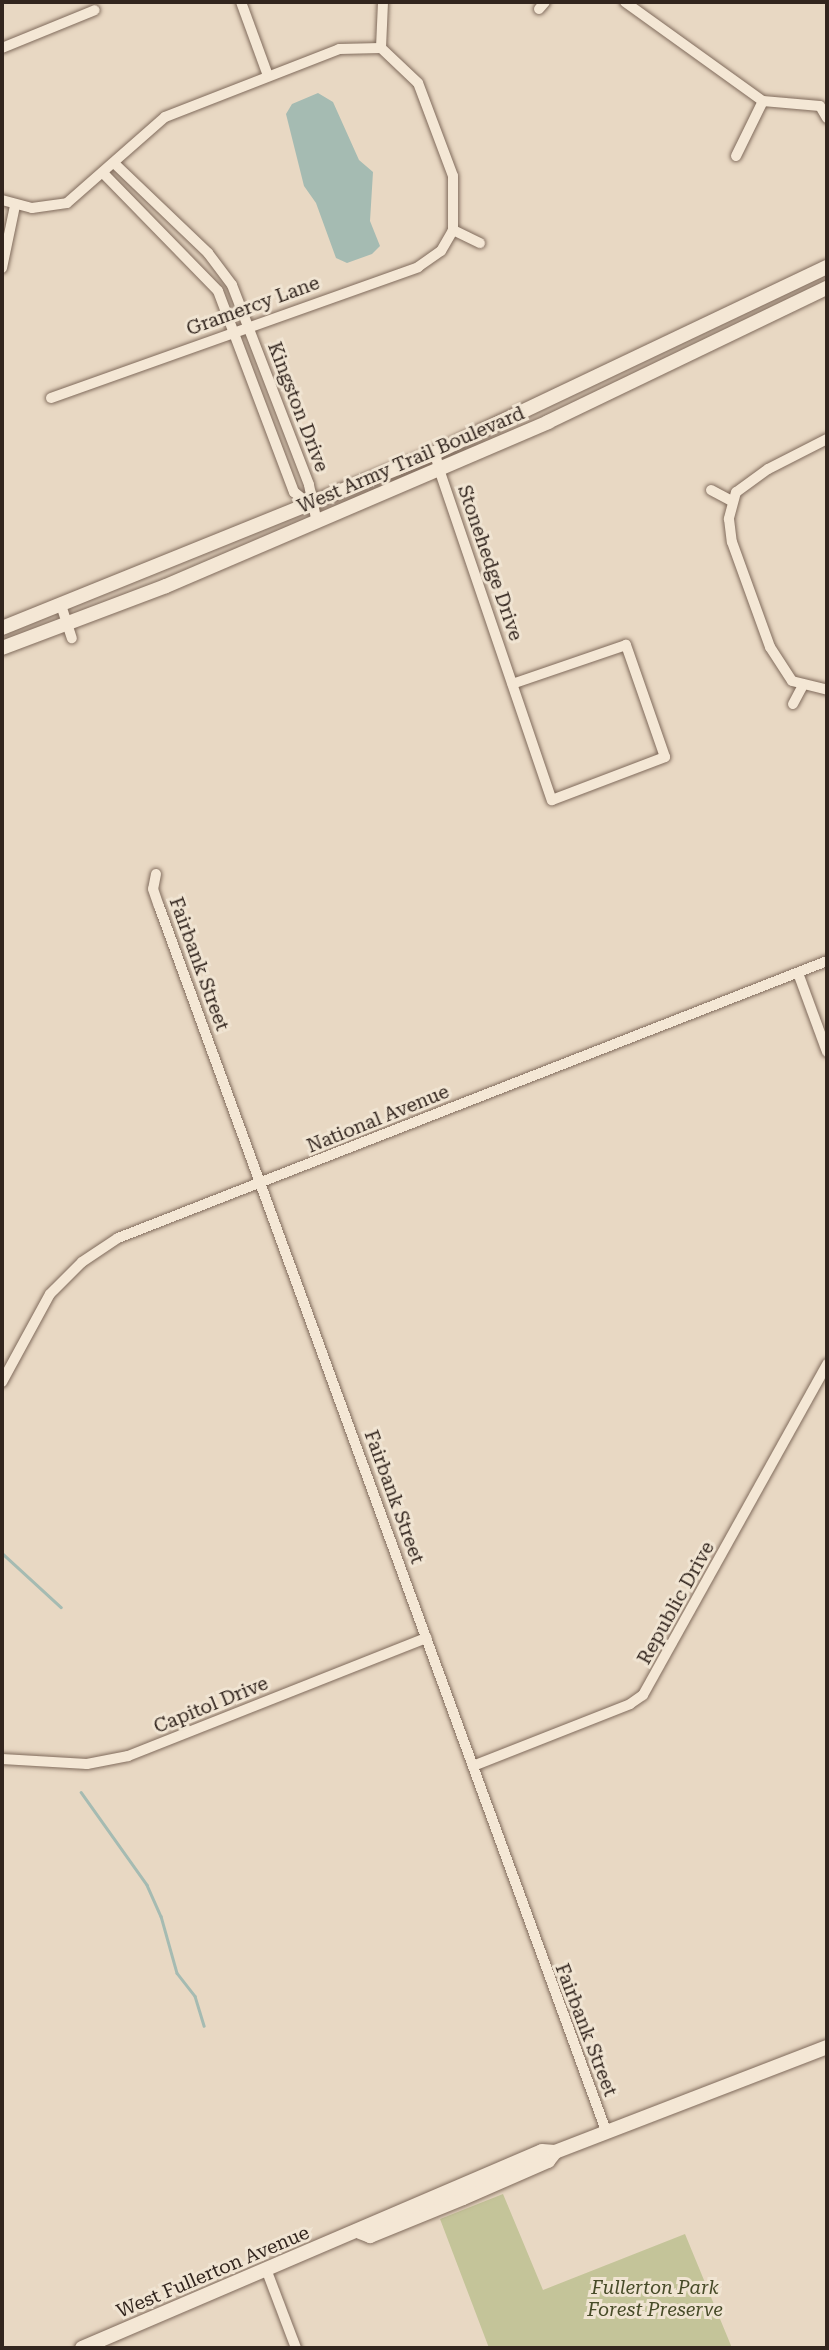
<!DOCTYPE html>
<style>
body{margin:0}
#map{position:relative;width:829px;height:2350px;overflow:hidden;background:#e8d8c3;font-family:"Roboto Serif",serif}
div>[style]{position:absolute}
[style*='--x']{left:calc(var(--x)*1px);top:calc(var(--y)*1px);width:calc(var(--w)*1px);rotate:calc(var(--a)*1deg)}
.green>*{inset:0;background:#c4c499}
.water>*{inset:0;background:#a5bbb2}
.stream>*{height:2.5px;margin:-1.25px;padding:0 1.25px;transform-origin:1.25px;border-radius:1.25px;background:#a5bbb2}
.roads{filter:drop-shadow(0 0 2px #806b5c) drop-shadow(0 0 2px #806b5c)}
.street>*{height:10px;margin:-5px;padding:0 5px;transform-origin:5px;border-radius:5px;background:#f4e7d5}
.secondary>*{height:14px;margin:-7px;padding:0 7px;transform-origin:7px;border-radius:7px;background:#f4e7d5}
span{translate:-50% -50%;white-space:nowrap;text-align:center;line-height:1.15;-webkit-text-stroke:6px #f0e4d2;paint-order:stroke}
.street-label{font-size:19px;color:#32251e}
.park-label{font-size:19px;color:#474b28;font-style:italic}
.frame{position:absolute;inset:0;border:4px solid #32251e;pointer-events:none}
</style>
<div id="map">
<div class="green">
<i style="clip-path:polygon(503px 2194px,543px 2290px,685px 2234px,732px 2348px,489px 2348px,440px 2219px)"></i>
</div>
<div class="water">
<i style="clip-path:polygon(318px 93px,333px 102px,359px 160px,373px 172px,370px 221px,380px 246px,372px 254px,347px 263px,336px 258px,316px 203px,304px 186px,286px 114px,292px 104px)"></i>
</div>
<div class="stream">
<i style="--x:2;--y:1553;--w:80;--a:42.5"></i>
<i style="--x:81;--y:1792;--w:114;--a:54.6"></i>
<i style="--x:147;--y:1885;--w:34;--a:66"></i>
<i style="--x:161;--y:1916;--w:59;--a:74.3"></i>
<i style="--x:177;--y:1973;--w:29;--a:52"></i>
<i style="--x:195;--y:1996;--w:31;--a:73"></i>
</div>
<div class="roads">
<div class="street">
<i style="--x:241;--y:2;--w:76;--a:69.9"></i>
<i style="--x:625;--y:2;--w:170;--a:35.7"></i>
<i style="--x:763;--y:101;--w:57;--a:5"></i>
<i style="--x:820;--y:106;--w:14;--a:60"></i>
<i style="--x:539;--y:9;--w:9;--a:-49"></i>
<i style="--x:2;--y:48;--w:100;--a:-22.2"></i>
<i style="--x:381;--y:48;--w:46;--a:-87.5"></i>
<i style="--x:736;--y:156;--w:61;--a:-63.9"></i>
<i style="--x:115;--y:164;--w:129;--a:43.7"></i>
<i style="--x:208;--y:253;--w:40;--a:53"></i>
<i style="--x:232;--y:285;--w:214;--a:68.9"></i>
<i style="--x:309;--y:485;--w:38;--a:78"></i>
<i style="--x:104;--y:174;--w:163;--a:45.7"></i>
<i style="--x:218;--y:291;--w:215;--a:69.3"></i>
<i style="--x:294;--y:492;--w:21;--a:39"></i>
<i style="--x:2;--y:200;--w:31;--a:15"></i>
<i style="--x:32;--y:208;--w:35;--a:-8"></i>
<i style="--x:67;--y:203;--w:130;--a:-41.3"></i>
<i style="--x:165;--y:117;--w:187;--a:-21.3"></i>
<i style="--x:339;--y:49;--w:42;--a:-1.4"></i>
<i style="--x:453;--y:230;--w:30;--a:26"></i>
<i style="--x:2;--y:268;--w:63;--a:-78.2"></i>
<i style="--x:51;--y:398;--w:390;--a:-19.6"></i>
<i style="--x:418;--y:267;--w:28;--a:-35"></i>
<i style="--x:441;--y:251;--w:24;--a:-60"></i>
<i style="--x:453;--y:230;--w:54;--a:-90"></i>
<i style="--x:453;--y:176;--w:99;--a:-110.6"></i>
<i style="--x:418;--y:83;--w:51;--a:-136.6"></i>
<i style="--x:827;--y:439;--w:66;--a:153"></i>
<i style="--x:768;--y:469;--w:39;--a:144"></i>
<i style="--x:736;--y:492;--w:28;--a:105"></i>
<i style="--x:729;--y:519;--w:23;--a:83"></i>
<i style="--x:732;--y:542;--w:112;--a:70.1"></i>
<i style="--x:770;--y:647;--w:40;--a:57.1"></i>
<i style="--x:792;--y:681;--w:36;--a:14"></i>
<i style="--x:435;--y:453;--w:16;--a:76"></i>
<i style="--x:439;--y:469;--w:350;--a:71.2"></i>
<i style="--x:552;--y:800;--w:121;--a:-20.8"></i>
<i style="--x:665;--y:757;--w:119;--a:-109.2"></i>
<i style="--x:626;--y:645;--w:120;--a:161.1"></i>
<i style="--x:711;--y:490;--w:24;--a:28"></i>
<i style="--x:61;--y:605;--w:35;--a:72"></i>
<i style="--x:793;--y:704;--w:19;--a:-62"></i>
<i style="--x:156;--y:874;--w:15;--a:101"></i>
<i style="--x:153;--y:889;--w:18;--a:71"></i>
<i style="--x:159;--y:906;--w:1304;--a:69.95"></i>
<i style="--x:798;--y:973;--w:84;--a:69.8"></i>
<i style="--x:2;--y:1382;--w:100;--a:-61.4"></i>
<i style="--x:50;--y:1294;--w:45;--a:-45"></i>
<i style="--x:82;--y:1262;--w:43;--a:-33.7"></i>
<i style="--x:118;--y:1238;--w:761;--a:-21.34"></i>
<i style="--x:2;--y:1759;--w:85;--a:3.4"></i>
<i style="--x:87;--y:1764;--w:42;--a:-11"></i>
<i style="--x:128;--y:1756;--w:321;--a:-21.6"></i>
<i style="--x:473;--y:1766;--w:169;--a:-21.5"></i>
<i style="--x:630;--y:1704;--w:16;--a:-35"></i>
<i style="--x:643;--y:1695;--w:379;--a:-60.9"></i>
<i style="--x:266;--y:2269;--w:85;--a:69.2"></i>
</div>
<div class="secondary">
<i style="--x:2;--y:628;--w:467;--a:-22"></i>
<i style="--x:435;--y:453;--w:434;--a:-25.4"></i>
<i style="--x:2;--y:648;--w:175;--a:-20.7"></i>
<i style="--x:166;--y:586;--w:416;--a:-23.2"></i>
<i style="--x:548;--y:422;--w:310;--a:-25.7"></i>
<i style="--x:360;--y:2232;--w:11;--a:22"></i>
<i style="--x:370;--y:2236;--w:100;--a:-22.2"></i>
<i style="--x:463;--y:2198;--w:93;--a:-23.5"></i>
<i style="--x:548;--y:2161;--w:11;--a:-52"></i>
<i style="--x:82;--y:2348;--w:500;--a:-23.18"></i>
<i style="--x:542;--y:2151;--w:13;--a:4"></i>
<i style="--x:555;--y:2152;--w:292;--a:-21.1"></i>
</div>
</div>
<div class="street-label">
<span style="left:253px;top:306px;rotate:-20deg">Gramercy Lane</span>
<span style="left:298px;top:407px;rotate:69deg">Kingston Drive</span>
<span style="left:411px;top:460px;rotate:-23deg">West Army Trail Boulevard</span>
<span style="left:490px;top:563px;rotate:71deg">Stonehedge Drive</span>
<span style="left:199px;top:964px;rotate:70deg">Fairbank Street</span>
<span style="left:378px;top:1119px;rotate:-22deg">National Avenue</span>
<span style="left:394px;top:1497px;rotate:70deg">Fairbank Street</span>
<span style="left:676px;top:1603px;rotate:-61deg">Republic Drive</span>
<span style="left:211px;top:1705px;rotate:-22deg">Capitol Drive</span>
<span style="left:586px;top:2030px;rotate:69deg">Fairbank Street</span>
<span style="left:213px;top:2272px;rotate:-23deg">West Fullerton Avenue</span>
</div>
<div class="park-label">
<span style="left:655px;top:2299px">Fullerton Park<br>Forest Preserve</span>
</div>
<div class="frame"></div>
</div>
